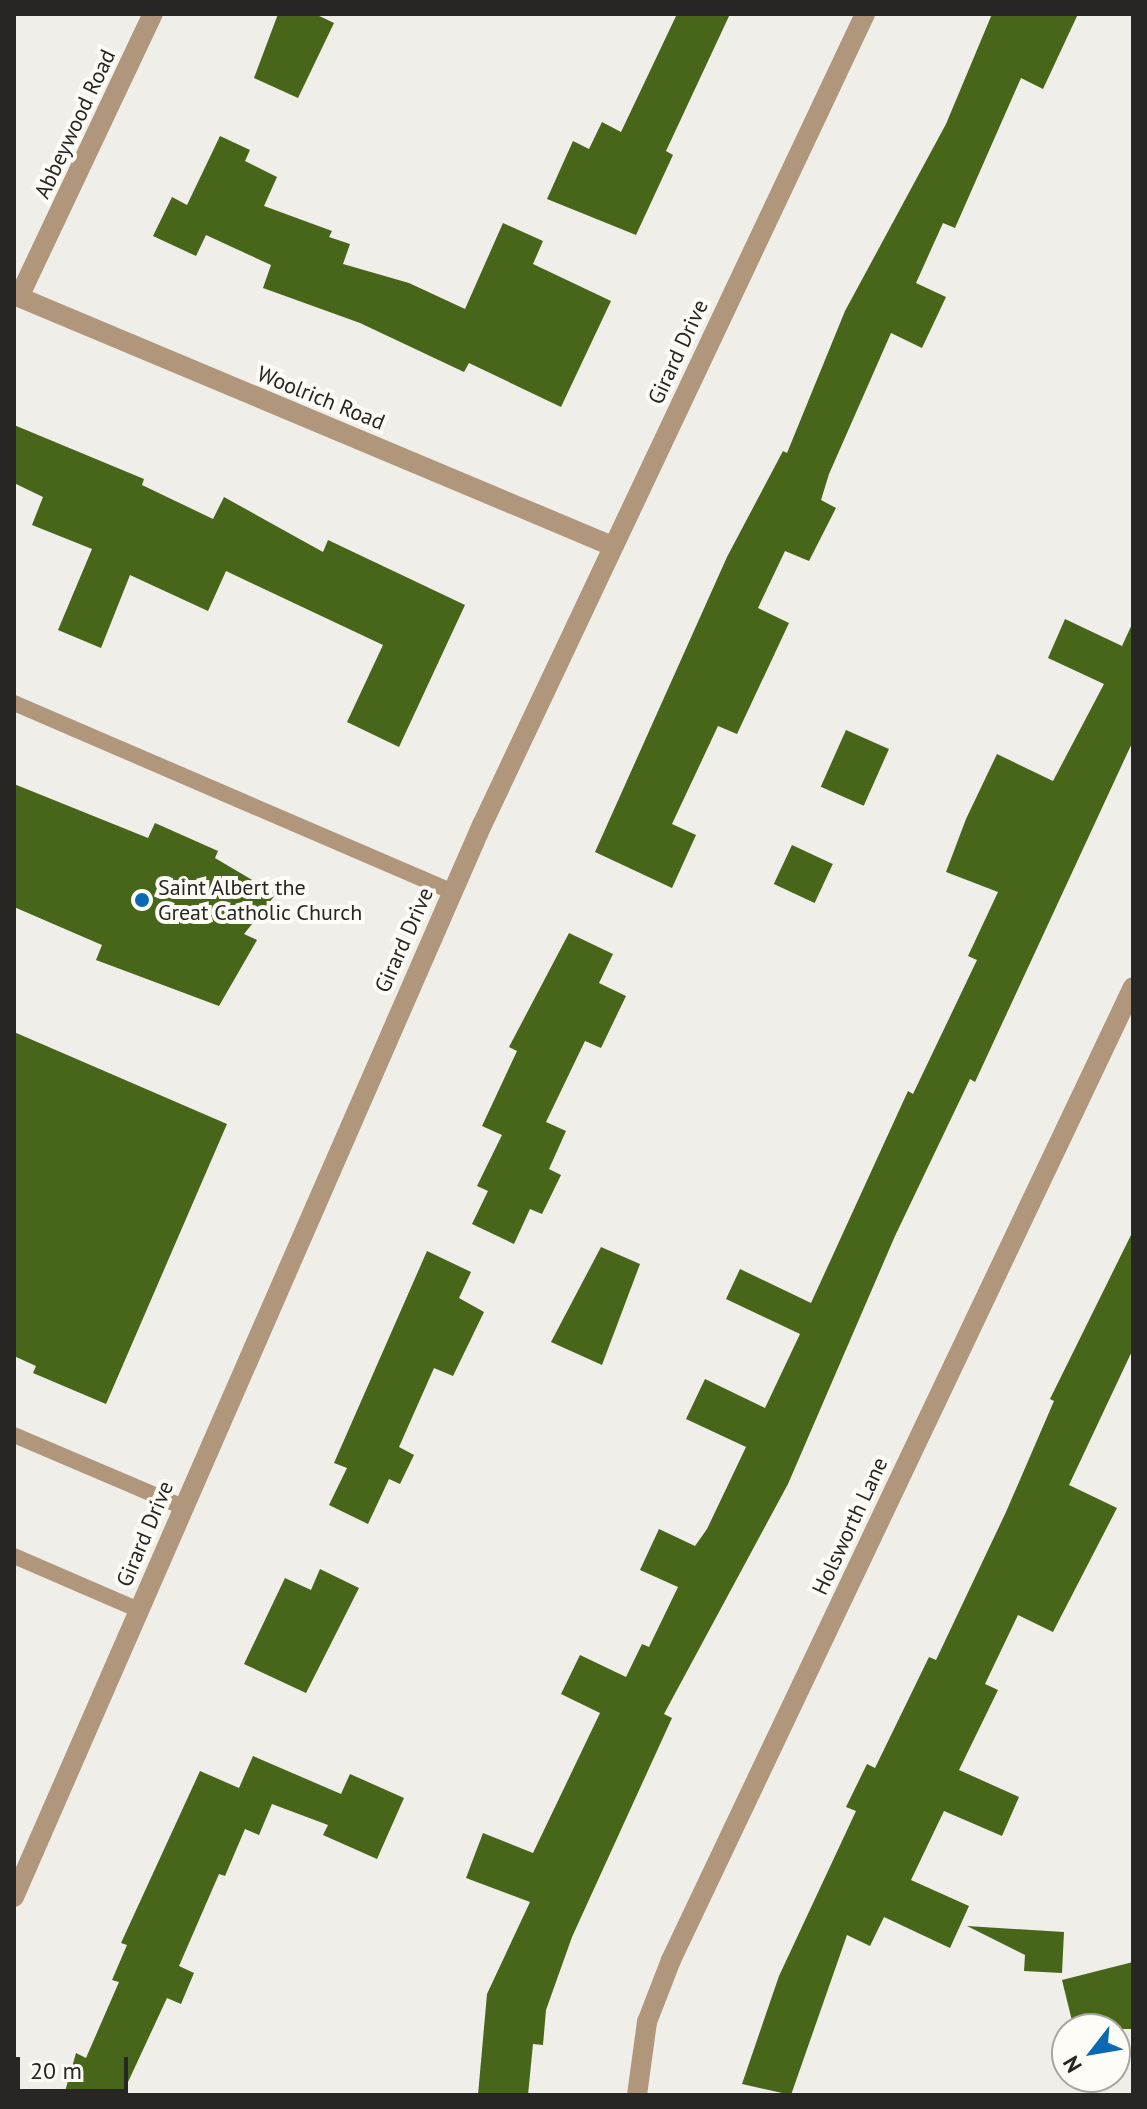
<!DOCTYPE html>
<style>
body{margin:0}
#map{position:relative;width:1147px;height:2109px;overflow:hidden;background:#efeee8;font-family:"PT Sans",sans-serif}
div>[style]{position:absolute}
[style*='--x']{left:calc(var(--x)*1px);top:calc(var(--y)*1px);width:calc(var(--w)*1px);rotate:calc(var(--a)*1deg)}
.building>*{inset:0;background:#47661a;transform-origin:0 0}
.lane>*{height:16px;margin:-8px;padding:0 8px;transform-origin:8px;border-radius:8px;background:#b0967b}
.street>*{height:20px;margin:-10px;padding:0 10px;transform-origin:10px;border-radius:10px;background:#b0967b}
.dots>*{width:22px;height:22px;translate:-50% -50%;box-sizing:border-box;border:4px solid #fdfcf6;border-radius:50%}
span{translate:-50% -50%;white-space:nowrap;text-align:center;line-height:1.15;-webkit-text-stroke:8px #fdfcf6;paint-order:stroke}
.street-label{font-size:22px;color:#272624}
.poi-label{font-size:22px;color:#272624}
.left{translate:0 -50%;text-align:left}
.frame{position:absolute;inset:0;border:16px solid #272624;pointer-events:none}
.north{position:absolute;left:1051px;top:2013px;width:80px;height:80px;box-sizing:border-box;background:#fdfcf6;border:2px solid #a7a6a2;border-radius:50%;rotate:239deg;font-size:22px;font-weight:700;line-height:32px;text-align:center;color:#272624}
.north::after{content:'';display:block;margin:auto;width:28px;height:36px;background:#0a68b5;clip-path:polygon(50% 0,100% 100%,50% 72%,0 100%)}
.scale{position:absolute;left:16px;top:2057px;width:112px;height:36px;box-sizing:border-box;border:4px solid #272624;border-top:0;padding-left:10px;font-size:24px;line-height:28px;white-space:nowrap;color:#272624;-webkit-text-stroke:6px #fdfcf6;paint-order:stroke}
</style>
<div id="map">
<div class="building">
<i style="clip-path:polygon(278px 14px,315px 14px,334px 23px,298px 98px,254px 78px)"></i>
<i style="clip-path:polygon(677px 14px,730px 14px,666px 151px,673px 155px,636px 235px,547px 199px,573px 141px,589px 149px,602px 122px,621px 132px)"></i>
<i style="clip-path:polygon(992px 14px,1078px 14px,1043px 89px,1021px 78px,955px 228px,943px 223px,916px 283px,946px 297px,922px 348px,891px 333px,829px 474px,821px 500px,836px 508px,809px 561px,785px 551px,758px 608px,789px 623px,737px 734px,718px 726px,672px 824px,696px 835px,672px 888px,595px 852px,727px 557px,783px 451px,787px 453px,845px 311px,946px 124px)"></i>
<i style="clip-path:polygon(220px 136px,250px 150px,245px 161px,277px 177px,264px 206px,332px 231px,329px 237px,350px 244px,343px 264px,409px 283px,465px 309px,503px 223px,543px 241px,533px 264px,611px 301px,561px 407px,469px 363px,464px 372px,360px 323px,263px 288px,271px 265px,206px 235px,196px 256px,153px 236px,172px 197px,187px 205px)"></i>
<i style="clip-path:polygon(14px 425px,144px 479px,142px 485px,213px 519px,224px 497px,323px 552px,328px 540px,465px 605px,399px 747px,347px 722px,383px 645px,226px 571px,208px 611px,130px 575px,101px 648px,58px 630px,92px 549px,32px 525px,43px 497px,14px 483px)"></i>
<i style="clip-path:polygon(1065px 619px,1122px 646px,1133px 622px,1133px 741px,975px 1082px,970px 1079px,895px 1236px,788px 1484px,664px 1714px,672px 1718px,572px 1937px,546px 2010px,543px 2045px,533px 2044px,528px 2095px,478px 2095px,487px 1994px,530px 1902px,466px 1878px,483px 1833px,533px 1853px,600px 1713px,561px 1694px,580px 1655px,626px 1677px,642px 1644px,649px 1647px,678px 1587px,640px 1570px,659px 1529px,695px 1546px,707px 1529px,746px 1447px,686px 1419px,705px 1379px,765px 1408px,800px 1334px,726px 1299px,740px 1269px,811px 1303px,908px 1091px,913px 1094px,977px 960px,968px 956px,998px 892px,946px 872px,966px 819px,997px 754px,1053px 781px,1104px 684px,1048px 658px)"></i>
<i style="left:846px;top:730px;width:47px;height:62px;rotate:24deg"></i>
<i style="clip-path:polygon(14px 784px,148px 838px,155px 823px,218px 851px,215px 858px,276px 894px,244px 934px,257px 940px,219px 1006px,96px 960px,102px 945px,14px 907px)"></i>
<i style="left:792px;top:845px;width:45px;height:43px;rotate:25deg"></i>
<i style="clip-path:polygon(569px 933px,613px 954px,599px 983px,626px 996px,601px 1048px,585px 1041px,546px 1122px,566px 1131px,549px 1169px,561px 1175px,542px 1214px,530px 1209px,514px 1244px,472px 1224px,488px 1191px,477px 1186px,502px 1135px,482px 1126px,517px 1051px,509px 1047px)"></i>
<i style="clip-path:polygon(14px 1032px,227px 1124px,106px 1404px,33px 1373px,36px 1366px,14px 1356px)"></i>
<i style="clip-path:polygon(1133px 1231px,1133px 1349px,1069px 1485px,1117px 1508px,1053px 1632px,1018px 1615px,985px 1684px,998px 1690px,959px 1770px,1019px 1797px,1002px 1836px,944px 1811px,911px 1880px,969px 1906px,950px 1948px,884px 1917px,870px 1946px,847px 1935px,791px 2095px,742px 2084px,779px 1976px,856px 1811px,846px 1807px,867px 1764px,875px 1768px,929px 1657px,936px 1660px,1006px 1512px,1054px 1401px,1050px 1399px)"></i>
<i style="clip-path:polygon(601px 1247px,640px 1264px,602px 1365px,551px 1342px)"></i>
<i style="clip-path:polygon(427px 1251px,471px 1272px,459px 1298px,484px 1312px,453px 1376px,434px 1368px,399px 1447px,414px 1455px,400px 1484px,389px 1479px,368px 1524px,329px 1505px,347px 1468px,334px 1463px)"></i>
<i style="clip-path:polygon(320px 1569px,359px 1588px,306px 1693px,244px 1664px,285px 1578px,311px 1590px)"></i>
<i style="clip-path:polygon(253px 1756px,341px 1794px,350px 1774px,404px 1798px,377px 1859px,323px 1835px,328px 1825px,272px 1804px,259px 1835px,245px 1829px,225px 1876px,219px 1874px,179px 1966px,194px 1973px,181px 2004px,167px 1998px,122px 2095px,64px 2095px,76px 2053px,86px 2058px,119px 1982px,112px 1980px,127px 1945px,121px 1943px,200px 1771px,239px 1788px)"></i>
<i style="clip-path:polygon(967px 1926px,1064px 1932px,1062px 1973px,1024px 1971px,1025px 1955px)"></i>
<i style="clip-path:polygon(1133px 1962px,1133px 2029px,1074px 2029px,1062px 1980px)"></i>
</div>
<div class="lane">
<i style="--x:14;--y:703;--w:477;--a:23.3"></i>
<i style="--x:14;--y:1435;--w:184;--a:23.1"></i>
<i style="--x:14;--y:1556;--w:136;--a:23.4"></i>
</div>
<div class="street">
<i style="--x:14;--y:295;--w:646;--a:22.76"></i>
<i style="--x:19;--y:297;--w:313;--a:-64.7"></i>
<i style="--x:14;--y:1897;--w:1170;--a:-66.42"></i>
<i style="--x:482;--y:825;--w:897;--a:-64.72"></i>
<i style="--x:637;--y:2095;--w:74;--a:-82.2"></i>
<i style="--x:647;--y:2022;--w:66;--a:-68.8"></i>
<i style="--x:671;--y:1960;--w:1077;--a:-64.6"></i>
</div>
<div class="dots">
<i style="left:142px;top:900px;background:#0a68b5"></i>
</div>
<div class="street-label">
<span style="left:75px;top:124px;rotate:-65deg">Abbeywood Road</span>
<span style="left:678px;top:352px;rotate:-65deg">Girard Drive</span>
<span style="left:321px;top:398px;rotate:22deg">Woolrich Road</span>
<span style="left:404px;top:940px;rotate:-66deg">Girard Drive</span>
<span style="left:850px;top:1526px;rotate:-65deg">Holsworth Lane</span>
<span style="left:145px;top:1534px;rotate:-67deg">Girard Drive</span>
</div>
<div class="poi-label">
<span class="left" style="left:158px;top:900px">Saint Albert the<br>Great Catholic Church</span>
</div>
<div class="frame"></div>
<div class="north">N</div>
<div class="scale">20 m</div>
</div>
